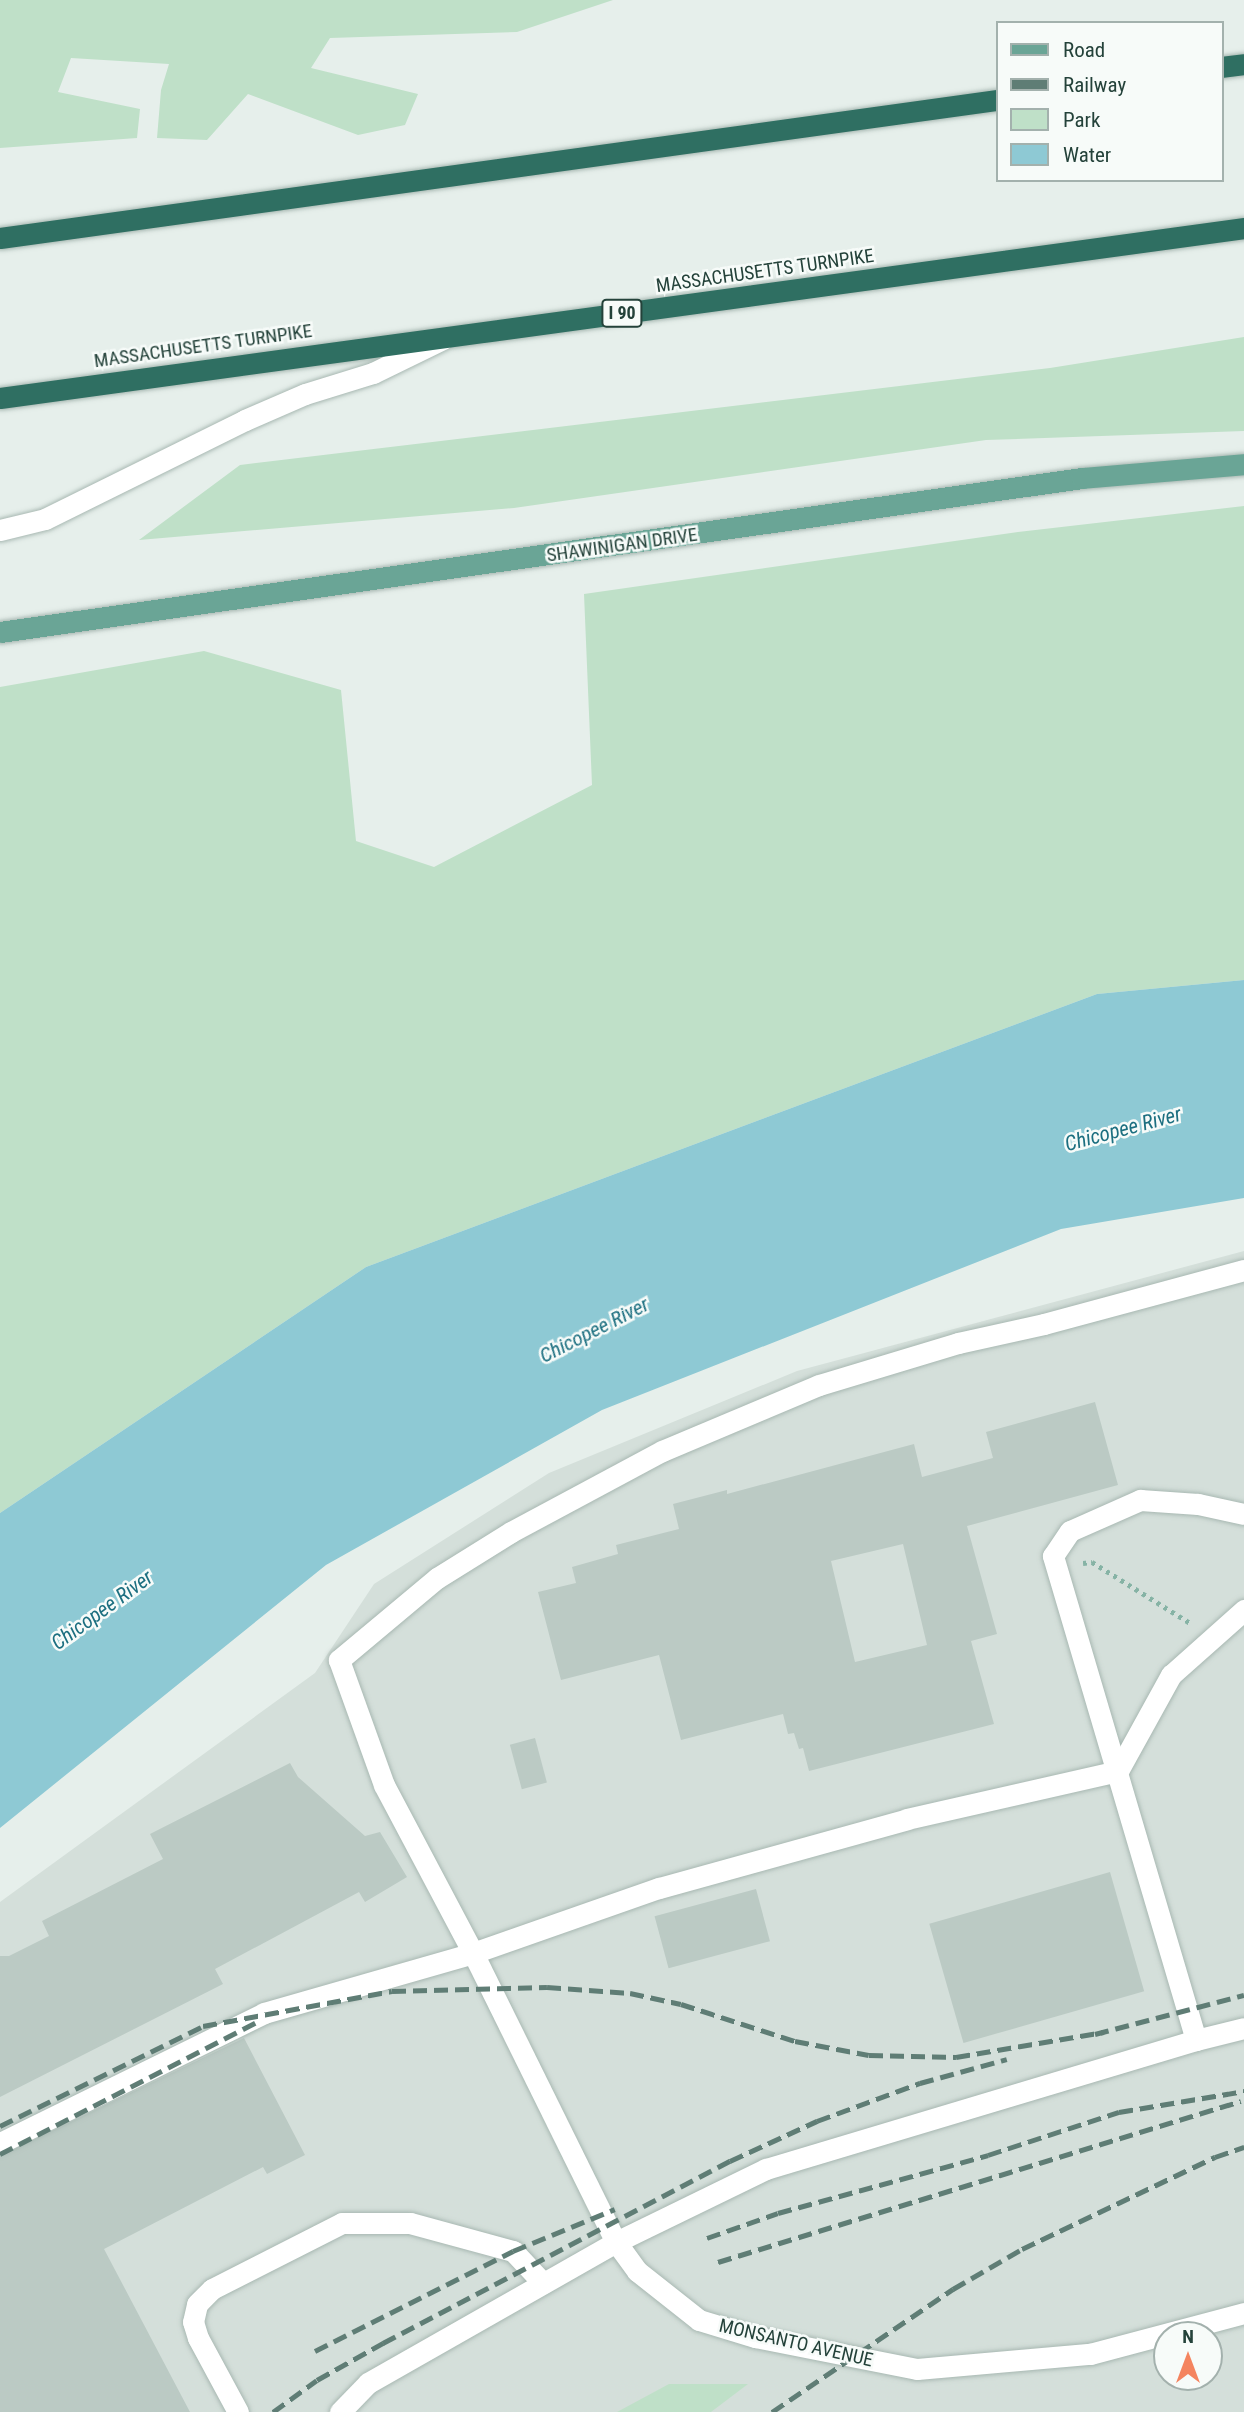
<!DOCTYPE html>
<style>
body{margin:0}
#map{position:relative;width:1244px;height:2412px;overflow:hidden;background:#e6efeb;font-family:"Roboto Condensed",sans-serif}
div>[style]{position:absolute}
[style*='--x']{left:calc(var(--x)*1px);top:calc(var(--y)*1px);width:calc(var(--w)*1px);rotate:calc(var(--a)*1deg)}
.built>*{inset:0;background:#d4dfda}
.green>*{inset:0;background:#bfe0c8}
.water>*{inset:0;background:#8ec9d4}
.building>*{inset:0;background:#bbcac4;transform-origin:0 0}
.path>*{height:4.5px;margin-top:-2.25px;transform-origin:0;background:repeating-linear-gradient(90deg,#86b3a5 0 3.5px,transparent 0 8.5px)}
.roads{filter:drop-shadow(0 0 2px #a8b8b2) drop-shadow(0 0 2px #a8b8b2)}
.minor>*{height:21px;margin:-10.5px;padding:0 10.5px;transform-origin:10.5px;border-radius:10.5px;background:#fff}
.major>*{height:21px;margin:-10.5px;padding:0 10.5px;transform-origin:10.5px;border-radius:10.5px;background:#6aa596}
.highway>*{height:21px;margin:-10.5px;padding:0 10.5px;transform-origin:10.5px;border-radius:10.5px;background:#2f6f62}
.rail>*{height:5px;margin-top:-2.5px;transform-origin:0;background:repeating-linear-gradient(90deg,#5f7d75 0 14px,transparent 0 21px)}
span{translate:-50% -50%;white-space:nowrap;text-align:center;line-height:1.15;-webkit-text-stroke:5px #f7fbf9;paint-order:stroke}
.shield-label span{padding:2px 5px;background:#f7fbf9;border:2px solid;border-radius:5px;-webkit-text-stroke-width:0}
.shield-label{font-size:18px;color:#24423a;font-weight:700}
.street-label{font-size:19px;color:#24423a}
.water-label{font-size:21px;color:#1c6f80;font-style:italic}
.legend{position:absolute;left:996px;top:21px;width:228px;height:161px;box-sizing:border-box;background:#f7fbf9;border:2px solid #a3b1ad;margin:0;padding:9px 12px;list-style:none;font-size:21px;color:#24423a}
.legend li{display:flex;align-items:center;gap:14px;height:35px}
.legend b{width:35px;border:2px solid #a3b1ad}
.north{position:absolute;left:1153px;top:2321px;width:70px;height:70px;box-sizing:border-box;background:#f7fbf9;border:2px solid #a3b1ad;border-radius:50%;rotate:0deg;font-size:19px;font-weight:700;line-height:28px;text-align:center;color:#24423a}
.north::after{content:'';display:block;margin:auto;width:24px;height:32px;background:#f4845f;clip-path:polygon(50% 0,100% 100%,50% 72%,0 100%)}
</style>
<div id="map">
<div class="built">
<i style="clip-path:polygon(evenodd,1244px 1251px,1244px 2412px,0 2412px,0 1902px,315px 1673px,374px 1584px,549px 1473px,797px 1371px,1244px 1251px,1167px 2335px,1209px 2335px,1209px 2377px,1167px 2377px,1167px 2335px)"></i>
</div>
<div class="green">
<i style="clip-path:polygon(0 0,613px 0,517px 32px,330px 38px,311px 68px,418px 94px,405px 125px,358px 135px,248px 94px,207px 140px,157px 138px,161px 90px,169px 64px,71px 58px,58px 92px,140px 109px,137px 138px,0 148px)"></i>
<i style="clip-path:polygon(1244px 337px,1244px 431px,986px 440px,514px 508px,139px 540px,240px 465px,1050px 368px)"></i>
<i style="clip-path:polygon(1244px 506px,1244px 980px,1097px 994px,366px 1267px,0 1513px,0 687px,204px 651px,341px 690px,356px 841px,434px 867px,592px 785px,584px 594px,1018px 532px)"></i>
<i style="clip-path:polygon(669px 2384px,748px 2384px,711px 2412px,617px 2412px)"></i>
</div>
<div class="water">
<i style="clip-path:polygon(1244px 980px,1244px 1198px,1061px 1229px,602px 1410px,326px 1565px,0 1828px,0 1513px,366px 1267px,1097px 994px)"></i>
</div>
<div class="building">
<i style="clip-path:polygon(evenodd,1095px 1402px,1118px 1485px,967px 1526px,997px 1634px,971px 1641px,994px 1724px,809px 1771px,803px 1748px,799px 1749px,794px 1733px,788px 1734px,783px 1714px,681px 1740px,659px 1655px,561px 1680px,538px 1592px,576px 1583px,572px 1567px,618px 1554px,616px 1545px,679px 1529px,673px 1504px,727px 1490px,727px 1494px,914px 1444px,922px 1477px,993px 1458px,986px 1432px,1095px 1402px,903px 1544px,927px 1645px,855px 1662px,831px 1561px,903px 1544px)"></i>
<i style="left:535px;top:1738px;width:46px;height:26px;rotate:75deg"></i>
<i style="clip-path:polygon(290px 1763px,298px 1777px,365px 1836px,380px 1832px,407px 1877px,365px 1902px,359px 1892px,215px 1969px,223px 1984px,0 2097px,0 1956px,9px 1956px,49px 1936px,42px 1921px,163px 1859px,150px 1834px)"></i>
<i style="left:1110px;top:1872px;width:124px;height:188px;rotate:74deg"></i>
<i style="left:756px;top:1889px;width:54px;height:105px;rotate:75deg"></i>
<i style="clip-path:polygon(244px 2038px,305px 2155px,267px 2174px,263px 2167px,104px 2249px,190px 2412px,0 2412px,0 2156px)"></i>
</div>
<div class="path">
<i style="--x:1083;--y:1563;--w:9;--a:-6"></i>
<i style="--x:1092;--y:1562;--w:115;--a:31.9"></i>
</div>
<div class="roads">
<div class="minor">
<i style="--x:0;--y:530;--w:46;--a:-13.7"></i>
<i style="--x:45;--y:519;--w:223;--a:-26.3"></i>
<i style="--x:245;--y:420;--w:65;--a:-23.4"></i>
<i style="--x:305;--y:394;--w:71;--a:-17.2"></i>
<i style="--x:373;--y:373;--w:78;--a:-25.9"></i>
<i style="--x:1244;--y:1270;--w:207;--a:164.9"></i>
<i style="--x:1044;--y:1324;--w:88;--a:167.5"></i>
<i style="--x:958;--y:1343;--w:145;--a:163.2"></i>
<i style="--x:819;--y:1385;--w:170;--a:157.2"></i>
<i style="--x:662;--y:1451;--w:171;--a:151.8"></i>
<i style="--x:511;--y:1532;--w:87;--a:148.1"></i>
<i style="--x:437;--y:1578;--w:128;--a:140.1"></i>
<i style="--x:339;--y:1660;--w:133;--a:70.2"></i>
<i style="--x:384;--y:1785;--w:190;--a:62.1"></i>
<i style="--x:473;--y:1953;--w:322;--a:63.7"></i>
<i style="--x:616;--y:2242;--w:167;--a:-26"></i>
<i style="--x:766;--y:2169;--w:449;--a:-16.7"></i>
<i style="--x:1196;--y:2040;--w:505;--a:-106.46"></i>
<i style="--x:1053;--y:1556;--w:30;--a:-56"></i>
<i style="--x:1070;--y:1531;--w:77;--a:-23.9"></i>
<i style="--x:1140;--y:1500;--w:58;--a:3.9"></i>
<i style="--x:1198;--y:1504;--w:47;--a:12.3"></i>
<i style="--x:1196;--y:2040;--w:49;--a:-14"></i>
<i style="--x:0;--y:2143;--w:294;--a:-26.2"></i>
<i style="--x:264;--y:2013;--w:217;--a:-16"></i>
<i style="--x:473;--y:1953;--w:197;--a:-19.3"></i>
<i style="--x:659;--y:1888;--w:257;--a:-15.5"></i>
<i style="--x:907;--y:1819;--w:216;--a:-12.8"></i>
<i style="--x:1118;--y:1771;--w:110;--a:-61.1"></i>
<i style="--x:1171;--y:1675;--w:98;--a:-41.7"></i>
<i style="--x:238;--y:2412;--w:84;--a:-118.4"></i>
<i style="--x:198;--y:2338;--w:17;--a:-107"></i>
<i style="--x:193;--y:2322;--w:18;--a:-77"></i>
<i style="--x:197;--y:2304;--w:21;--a:-45"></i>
<i style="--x:212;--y:2289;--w:146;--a:-26.9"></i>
<i style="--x:342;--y:2223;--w:68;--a:0"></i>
<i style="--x:410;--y:2223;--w:107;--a:15.2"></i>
<i style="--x:513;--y:2251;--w:44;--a:46.8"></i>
<i style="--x:340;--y:2412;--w:40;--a:-46"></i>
<i style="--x:368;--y:2383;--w:285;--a:-29.6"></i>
<i style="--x:616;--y:2242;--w:36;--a:54"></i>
<i style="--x:637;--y:2271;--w:79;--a:38.3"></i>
<i style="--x:699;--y:2320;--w:59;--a:16.9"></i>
<i style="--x:755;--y:2337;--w:165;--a:11.2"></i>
<i style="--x:917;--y:2369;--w:174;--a:-5"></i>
<i style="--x:1090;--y:2354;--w:159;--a:-14.9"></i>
</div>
<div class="major">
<i style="--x:0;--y:632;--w:1093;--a:-8.1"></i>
<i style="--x:1082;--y:478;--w:163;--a:-4.9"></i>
</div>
<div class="highway">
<i style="--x:1221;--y:67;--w:23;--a:-7"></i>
<i style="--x:0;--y:238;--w:1007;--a:-7.88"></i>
<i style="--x:0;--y:398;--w:1256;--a:-7.78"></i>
</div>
</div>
<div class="rail">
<i style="--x:1095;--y:2034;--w:154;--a:-14.7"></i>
<i style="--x:0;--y:2126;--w:226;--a:-26.2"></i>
<i style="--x:203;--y:2026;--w:192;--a:-10.5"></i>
<i style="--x:392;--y:1991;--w:155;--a:-1.5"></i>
<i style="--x:547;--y:1987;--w:83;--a:4.1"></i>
<i style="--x:630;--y:1993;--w:52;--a:12.2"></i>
<i style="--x:681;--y:2004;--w:120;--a:18"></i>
<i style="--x:795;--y:2041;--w:75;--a:10.7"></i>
<i style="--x:869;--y:2055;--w:87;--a:1.3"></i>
<i style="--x:956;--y:2057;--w:150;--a:-9.6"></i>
<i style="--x:0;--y:2154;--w:293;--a:-27.2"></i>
<i style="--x:707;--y:2238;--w:75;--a:-19.4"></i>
<i style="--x:778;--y:2213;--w:218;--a:-15.4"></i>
<i style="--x:988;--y:2155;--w:138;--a:-18.2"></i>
<i style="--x:1119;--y:2112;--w:127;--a:-9.5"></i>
<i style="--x:718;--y:2262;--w:547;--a:-17.11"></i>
<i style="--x:315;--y:2351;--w:222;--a:-26.8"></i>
<i style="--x:513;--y:2251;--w:110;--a:-22.4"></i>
<i style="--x:273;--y:2412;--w:54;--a:-36"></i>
<i style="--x:317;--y:2380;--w:76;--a:-29.3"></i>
<i style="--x:383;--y:2343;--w:392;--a:-27.7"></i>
<i style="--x:730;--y:2161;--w:96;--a:-24.7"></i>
<i style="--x:817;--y:2121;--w:110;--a:-20.3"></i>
<i style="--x:920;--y:2083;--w:90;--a:-15.4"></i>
<i style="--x:772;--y:2412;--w:219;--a:-34.2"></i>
<i style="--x:953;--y:2289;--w:80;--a:-30.1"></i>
<i style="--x:1022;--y:2249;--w:214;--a:-25.5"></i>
<i style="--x:1215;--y:2157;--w:31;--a:-19"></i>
</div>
<div class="shield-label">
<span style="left:622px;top:313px">I 90</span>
</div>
<div class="street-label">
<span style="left:765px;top:271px;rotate:-8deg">MASSACHUSETTS TURNPIKE</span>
<span style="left:203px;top:346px;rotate:-8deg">MASSACHUSETTS TURNPIKE</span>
<span style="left:622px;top:545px;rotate:-8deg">SHAWINIGAN DRIVE</span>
<span style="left:796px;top:2343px;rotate:13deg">MONSANTO AVENUE</span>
</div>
<div class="water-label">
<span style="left:1123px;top:1129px;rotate:-15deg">Chicopee River</span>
<span style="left:594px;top:1330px;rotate:-27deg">Chicopee River</span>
<span style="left:102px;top:1610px;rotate:-36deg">Chicopee River</span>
</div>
<ul class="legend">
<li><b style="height:9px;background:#6aa596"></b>Road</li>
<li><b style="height:9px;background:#5f7d75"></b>Railway</li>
<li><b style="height:19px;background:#bfe0c8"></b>Park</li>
<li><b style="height:19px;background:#8ec9d4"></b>Water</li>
</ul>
<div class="north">N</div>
</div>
